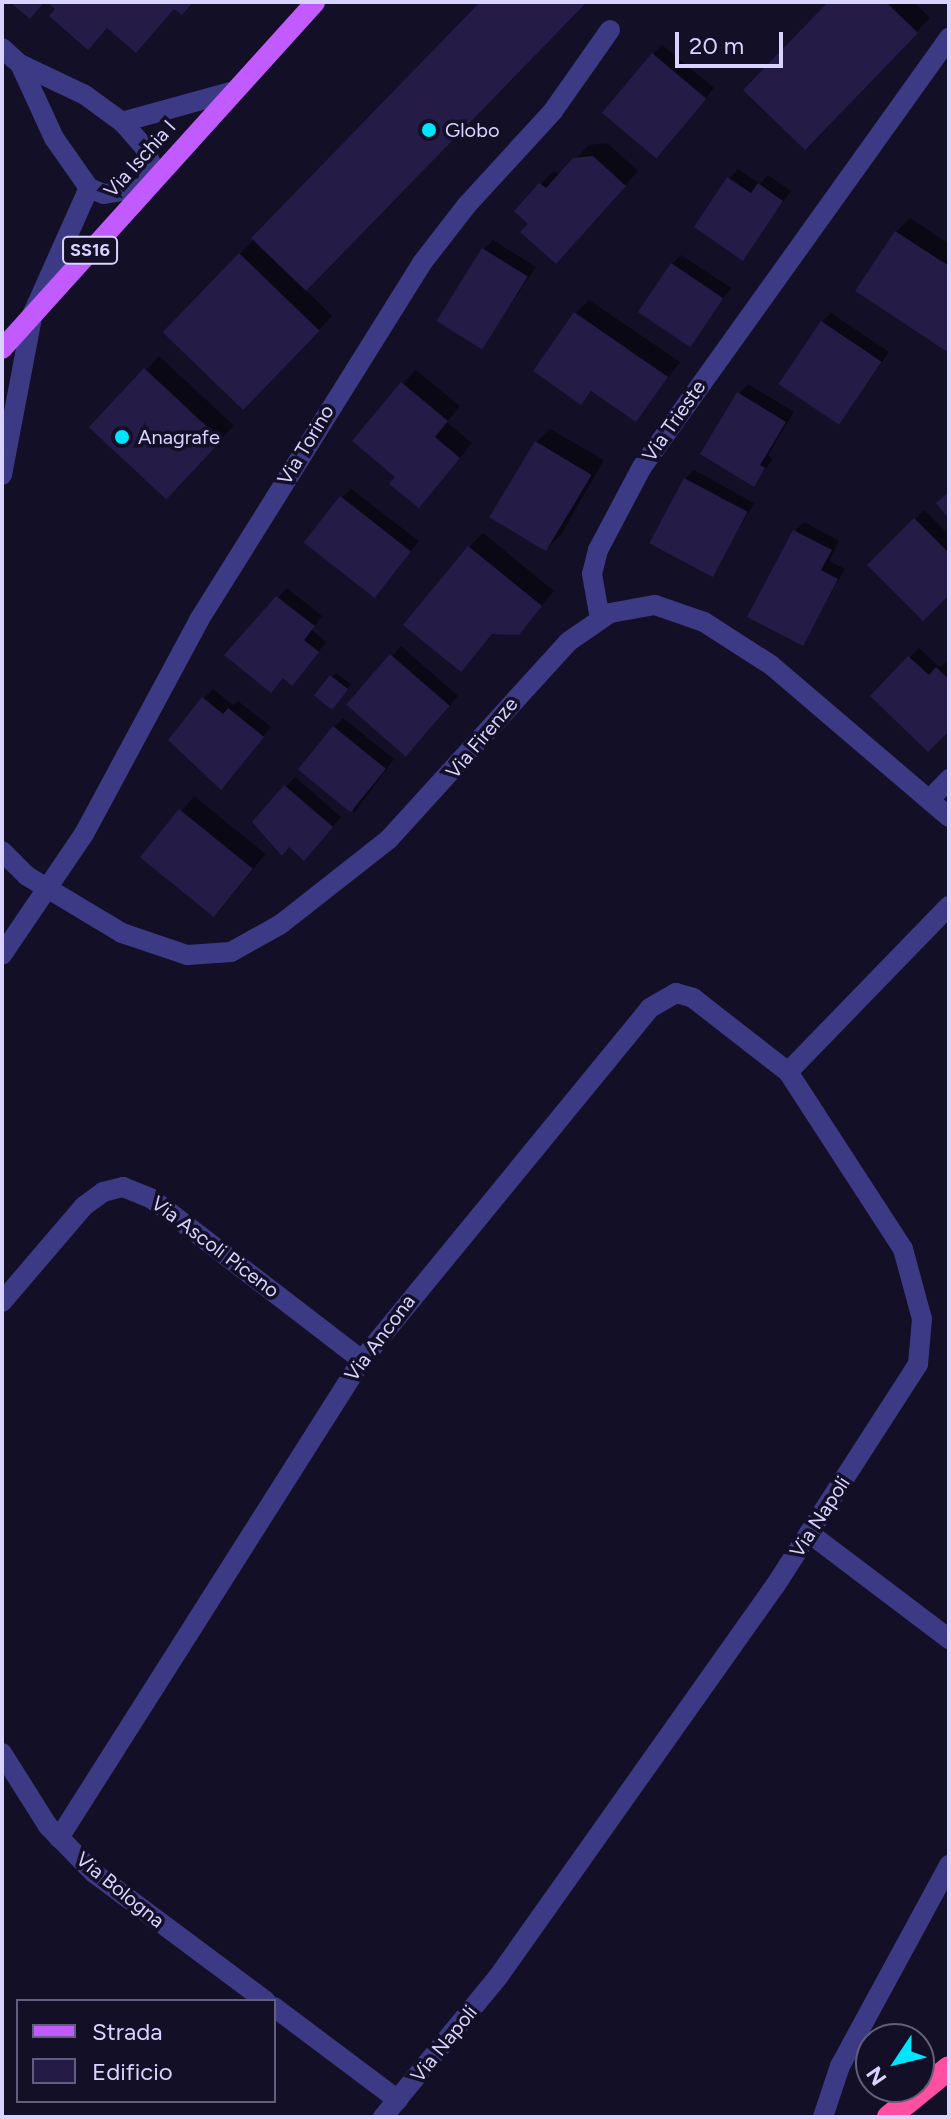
<!DOCTYPE html>
<style>
body{margin:0}
#map{position:relative;width:951px;height:2119px;overflow:hidden;background:#130f26;font-family:Figtree,sans-serif}
div>[style]{position:absolute}
[style*='--x']{left:calc(var(--x)*1px);top:calc(var(--y)*1px);width:calc(var(--w)*1px);rotate:calc(var(--a)*1deg)}
.shadow>*{inset:0;background:#0007;transform-origin:0 0}
.building>*{inset:0;background:#241b47;transform-origin:0 0}
.minor>*{height:20px;margin:-10px;padding:0 10px;transform-origin:10px;border-radius:10px;background:#3d3a85}
.primary>*{height:20px;margin:-10px;padding:0 10px;transform-origin:10px;border-radius:10px;background:#c25bff}
.motorway>*{height:24px;margin:-12px;padding:0 12px;transform-origin:12px;border-radius:12px;background:#ff4fa3}
.dots>*{width:22px;height:22px;translate:-50% -50%;box-sizing:border-box;border:4px solid #130f26;border-radius:50%}
span{translate:-50% -50%;white-space:nowrap;text-align:center;line-height:1.15;-webkit-text-stroke:7px #130f26;paint-order:stroke}
.shield-label span{padding:2px 6px;background:#130f26;border:2px solid;border-radius:6px;-webkit-text-stroke-width:0}
.shield-label{font-size:18px;color:#d9d4ff;font-weight:700}
.poi-label{font-size:20px;color:#d9d4ff}
.left{translate:0 -50%;text-align:left}
.street-label{font-size:20px;color:#d9d4ff}
.frame{position:absolute;inset:0;border:4px solid #d9d4ff;pointer-events:none}
.legend{position:absolute;left:16px;top:1999px;width:260px;height:104px;box-sizing:border-box;background:#130f26;border:2px solid #625e7d;margin:0;padding:10px 14px;list-style:none;font-size:24px;color:#d9d4ff}
.legend li{display:flex;align-items:center;gap:16px;height:40px}
.legend b{width:40px;border:2px solid #625e7d}
.north{position:absolute;left:855px;top:2023px;width:80px;height:80px;box-sizing:border-box;background:#130f26;border:2px solid #625e7d;border-radius:50%;rotate:235deg;font-size:22px;font-weight:700;line-height:32px;text-align:center;color:#d9d4ff}
.north::after{content:'';display:block;margin:auto;width:28px;height:36px;background:#00e5ff;clip-path:polygon(50% 0,100% 100%,50% 72%,0 100%)}
.scale{position:absolute;left:675px;top:32px;width:108px;height:36px;box-sizing:border-box;border:4px solid #d9d4ff;border-top:0;padding-left:10px;font-size:24px;line-height:28px;white-space:nowrap;color:#d9d4ff;-webkit-text-stroke:6px #130f26;paint-order:stroke}
</style>
<div id="map">
<div class="shadow">
<i style="clip-path:polygon(483px 2px,585px 2px,305px 289px,332px 316px,245px 407px,240px 254px)"></i>
<i style="clip-path:polygon(831px 2px,914px 2px,930px 18px,805px 148px)"></i>
<i style="clip-path:polygon(662px 45px,714px 88px,666px 147px,653px 54px)"></i>
<i style="clip-path:polygon(607px 143px,638px 171px,569px 248px,530px 224px,541px 184px,554px 171px,560px 175px,589px 145px)"></i>
<i style="clip-path:polygon(738px 169px,760px 184px,768px 175px,791px 191px,742px 258px,729px 179px)"></i>
<i style="clip-path:polygon(910px 218px,949px 244px,949px 350px,896px 232px)"></i>
<i style="clip-path:polygon(493px 240px,536px 267px,481px 348px,484px 249px)"></i>
<i style="clip-path:polygon(681px 255px,731px 288px,691px 344px,672px 264px)"></i>
<i style="clip-path:polygon(589px 300px,680px 362px,636px 420px,593px 390px,581px 403px,575px 314px)"></i>
<i style="clip-path:polygon(831px 313px,889px 352px,839px 423px,822px 322px)"></i>
<i style="left:159px;top:356px;width:102px;height:98px;rotate:43deg"></i>
<i style="clip-path:polygon(416px 370px,460px 406px,447px 422px,472px 443px,432px 492px,402px 384px)"></i>
<i style="clip-path:polygon(748px 384px,794px 412px,768px 455px,773px 459px,754px 484px,739px 394px)"></i>
<i style="clip-path:polygon(550px 429px,604px 460px,560px 536px,546px 549px,536px 442px)"></i>
<i style="clip-path:polygon(694px 470px,754px 503px,710px 576px,685px 479px)"></i>
<i style="clip-path:polygon(351px 489px,419px 541px,375px 595px,342px 498px)"></i>
<i style="clip-path:polygon(924px 510px,949px 535px,949px 592px,870px 565px)"></i>
<i style="clip-path:polygon(804px 522px,839px 541px,829px 561px,845px 569px,802px 643px,795px 531px)"></i>
<i style="clip-path:polygon(483px 533px,554px 591px,518px 633px,494px 632px,461px 670px,469px 547px)"></i>
<i style="clip-path:polygon(287px 588px,322px 616px,312px 630px,326px 642px,301px 674px,278px 598px)"></i>
<i style="clip-path:polygon(401px 646px,458px 696px,416px 744px,350px 704px)"></i>
<i style="clip-path:polygon(919px 648px,939px 667px,949px 661px,949px 728px,873px 696px)"></i>
<i style="clip-path:polygon(336px 673px,351px 684px,336px 702px,331px 677px)"></i>
<i style="clip-path:polygon(213px 689px,233px 705px,238px 701px,271px 727px,221px 788px,204px 698px)"></i>
<i style="clip-path:polygon(343px 718px,394px 759px,354px 813px,334px 727px)"></i>
<i style="clip-path:polygon(295px 777px,341px 817px,313px 849px,290px 845px,282px 853px,254px 822px)"></i>
<i style="left:194px;top:796px;width:92px;height:80px;rotate:39deg"></i>
</div>
<div class="building">
<i style="clip-path:polygon(10px 2px,44px 2px,30px 19px)"></i>
<i style="clip-path:polygon(47px 2px,193px 2px,182px 15px,174px 9px,136px 53px,107px 28px,88px 50px,49px 16px,55px 9px)"></i>
<i style="clip-path:polygon(480px 2px,587px 2px,306px 291px,251px 238px)"></i>
<i style="clip-path:polygon(828px 2px,886px 2px,918px 33px,805px 150px,743px 90px)"></i>
<i style="left:652px;top:53px;width:71px;height:78px;rotate:40deg"></i>
<i style="clip-path:polygon(593px 156px,626px 186px,556px 264px,520px 232px,528px 224px,514px 211px,539px 183px,546px 188px,573px 158px)"></i>
<i style="clip-path:polygon(727px 177px,751px 193px,758px 183px,783px 201px,743px 261px,694px 227px)"></i>
<i style="clip-path:polygon(895px 231px,949px 266px,949px 353px,855px 291px)"></i>
<i style="left:482px;top:248px;width:54px;height:86px;rotate:32deg"></i>
<i style="left:239px;top:253px;width:112px;height:110px;rotate:44deg"></i>
<i style="left:671px;top:263px;width:63px;height:59px;rotate:34deg"></i>
<i style="clip-path:polygon(574px 312px,668px 377px,636px 422px,591px 391px,581px 405px,533px 371px)"></i>
<i style="left:821px;top:321px;width:73px;height:76px;rotate:34deg"></i>
<i style="left:144px;top:368px;width:106px;height:81px;rotate:43deg"></i>
<i style="clip-path:polygon(401px 382px,448px 421px,435px 437px,460px 458px,419px 508px,389px 484px,395px 477px,352px 441px)"></i>
<i style="clip-path:polygon(737px 392px,786px 422px,760px 465px,765px 468px,754px 487px,700px 454px)"></i>
<i style="left:535px;top:441px;width:66px;height:89px;rotate:31deg"></i>
<i style="left:684px;top:478px;width:72px;height:74px;rotate:28deg"></i>
<i style="clip-path:polygon(949px 492px,949px 519px,936px 503px)"></i>
<i style="left:340px;top:496px;width:90px;height:59px;rotate:38deg"></i>
<i style="clip-path:polygon(914px 518px,949px 553px,949px 595px,923px 621px,867px 565px)"></i>
<i style="clip-path:polygon(793px 530px,832px 550px,821px 570px,838px 579px,803px 646px,747px 617px)"></i>
<i style="clip-path:polygon(468px 546px,542px 606px,519px 635px,492px 634px,461px 672px,403px 625px)"></i>
<i style="clip-path:polygon(276px 596px,315px 626px,304px 640px,319px 652px,292px 686px,283px 678px,271px 693px,224px 655px)"></i>
<i style="left:390px;top:654px;width:79px;height:67px;rotate:41deg"></i>
<i style="clip-path:polygon(908px 656px,929px 675px,936px 667px,949px 679px,949px 731px,928px 752px,870px 696px)"></i>
<i style="left:330px;top:675px;width:23px;height:26px;rotate:38deg"></i>
<i style="clip-path:polygon(202px 697px,223px 714px,228px 708px,264px 737px,221px 790px,168px 740px)"></i>
<i style="left:333px;top:726px;width:68px;height:56px;rotate:39deg"></i>
<i style="clip-path:polygon(284px 785px,333px 827px,304px 861px,289px 847px,282px 856px,252px 822px)"></i>
<i style="left:179px;top:809px;width:95px;height:62px;rotate:39deg"></i>
</div>
<div class="minor">
<i style="--x:2;--y:48;--w:24;--a:42"></i>
<i style="--x:20;--y:64;--w:72;--a:25.5"></i>
<i style="--x:85;--y:95;--w:46;--a:36.1"></i>
<i style="--x:122;--y:122;--w:112;--a:-15.5"></i>
<i style="--x:89;--y:188;--w:16;--a:22"></i>
<i style="--x:104;--y:194;--w:44;--a:-9.2"></i>
<i style="--x:147;--y:187;--w:23;--a:-80"></i>
<i style="--x:151;--y:164;--w:17;--a:-111"></i>
<i style="--x:145;--y:148;--w:35;--a:-131"></i>
<i style="--x:2;--y:475;--w:165;--a:-79.2"></i>
<i style="--x:33;--y:313;--w:137;--a:-65.9"></i>
<i style="--x:89;--y:188;--w:61;--a:-125"></i>
<i style="--x:54;--y:138;--w:81;--a:-114.7"></i>
<i style="--x:600;--y:619;--w:46;--a:-100.1"></i>
<i style="--x:592;--y:574;--w:25;--a:-76"></i>
<i style="--x:598;--y:550;--w:94;--a:-62.1"></i>
<i style="--x:642;--y:467;--w:528;--a:-54.41"></i>
<i style="--x:930;--y:799;--w:28;--a:-46"></i>
<i style="--x:2;--y:851;--w:35;--a:45"></i>
<i style="--x:27;--y:876;--w:111;--a:31"></i>
<i style="--x:122;--y:933;--w:69;--a:18.7"></i>
<i style="--x:187;--y:955;--w:44;--a:-3.9"></i>
<i style="--x:231;--y:952;--w:57;--a:-29.2"></i>
<i style="--x:281;--y:924;--w:137;--a:-38.2"></i>
<i style="--x:389;--y:839;--w:266;--a:-47.7"></i>
<i style="--x:568;--y:642;--w:51;--a:-34.6"></i>
<i style="--x:610;--y:613;--w:46;--a:-10.1"></i>
<i style="--x:655;--y:605;--w:52;--a:19.1"></i>
<i style="--x:704;--y:622;--w:80;--a:32.7"></i>
<i style="--x:771;--y:665;--w:234;--a:40.5"></i>
<i style="--x:2;--y:955;--w:146;--a:-55.9"></i>
<i style="--x:84;--y:834;--w:243;--a:-61.7"></i>
<i style="--x:199;--y:620;--w:421;--a:-58"></i>
<i style="--x:422;--y:263;--w:72;--a:-52.3"></i>
<i style="--x:466;--y:206;--w:129;--a:-47.5"></i>
<i style="--x:553;--y:111;--w:99;--a:-54.9"></i>
<i style="--x:2;--y:1302;--w:126;--a:-49.5"></i>
<i style="--x:84;--y:1206;--w:24;--a:-36"></i>
<i style="--x:103;--y:1192;--w:21;--a:-14"></i>
<i style="--x:123;--y:1187;--w:31;--a:22"></i>
<i style="--x:152;--y:1199;--w:265;--a:37.5"></i>
<i style="--x:809;--y:1533;--w:176;--a:37.1"></i>
<i style="--x:2;--y:1753;--w:86;--a:57.8"></i>
<i style="--x:48;--y:1826;--w:66;--a:45.6"></i>
<i style="--x:94;--y:1873;--w:214;--a:36.7"></i>
<i style="--x:59;--y:1838;--w:566;--a:-57.63"></i>
<i style="--x:362;--y:1360;--w:455;--a:-50.7"></i>
<i style="--x:650;--y:1008;--w:30;--a:-30"></i>
<i style="--x:676;--y:993;--w:18;--a:16"></i>
<i style="--x:693;--y:998;--w:120;--a:37.9"></i>
<i style="--x:274;--y:2007;--w:155;--a:36.9"></i>
<i style="--x:383;--y:2117;--w:181;--a:-50.6"></i>
<i style="--x:498;--y:1977;--w:479;--a:-54.7"></i>
<i style="--x:775;--y:1586;--w:264;--a:-57.2"></i>
<i style="--x:918;--y:1364;--w:45;--a:-84.9"></i>
<i style="--x:922;--y:1319;--w:73;--a:-105.2"></i>
<i style="--x:903;--y:1249;--w:211;--a:-123"></i>
<i style="--x:788;--y:1072;--w:231;--a:-45.9"></i>
<i style="--x:823;--y:2117;--w:54;--a:-71.6"></i>
<i style="--x:840;--y:2066;--w:229;--a:-61.5"></i>
</div>
<div class="primary">
<i style="--x:2;--y:349;--w:467;--a:-47.9"></i>
</div>
<div class="motorway">
<i style="--x:889;--y:2117;--w:77;--a:-39.2"></i>
</div>
<div class="dots">
<i style="left:429px;top:130px;background:#00e5ff"></i>
<i style="left:122px;top:437px;background:#00e5ff"></i>
</div>
<div class="shield-label">
<span style="left:90px;top:250px">SS16</span>
</div>
<div class="poi-label">
<span class="left" style="left:445px;top:130px">Globo</span>
<span class="left" style="left:138px;top:437px">Anagrafe</span>
</div>
<div class="street-label">
<span style="left:140px;top:159px;rotate:-48deg">Via Ischia I</span>
<span style="left:674px;top:421px;rotate:-55deg">Via Trieste</span>
<span style="left:306px;top:445px;rotate:-59deg">Via Torino</span>
<span style="left:482px;top:738px;rotate:-50deg">Via Firenze</span>
<span style="left:215px;top:1247px;rotate:37deg">Via Ascoli Piceno</span>
<span style="left:380px;top:1338px;rotate:-53deg">Via Ancona</span>
<span style="left:820px;top:1517px;rotate:-57deg">Via Napoli</span>
<span style="left:120px;top:1890px;rotate:39deg">Via Bologna</span>
<span style="left:444px;top:2044px;rotate:-51deg">Via Napoli</span>
</div>
<div class="frame"></div>
<ul class="legend">
<li><b style="height:10px;background:#c25bff"></b>Strada</li>
<li><b style="height:22px;background:#241b47"></b>Edificio</li>
</ul>
<div class="north">N</div>
<div class="scale">20 m</div>
</div>
